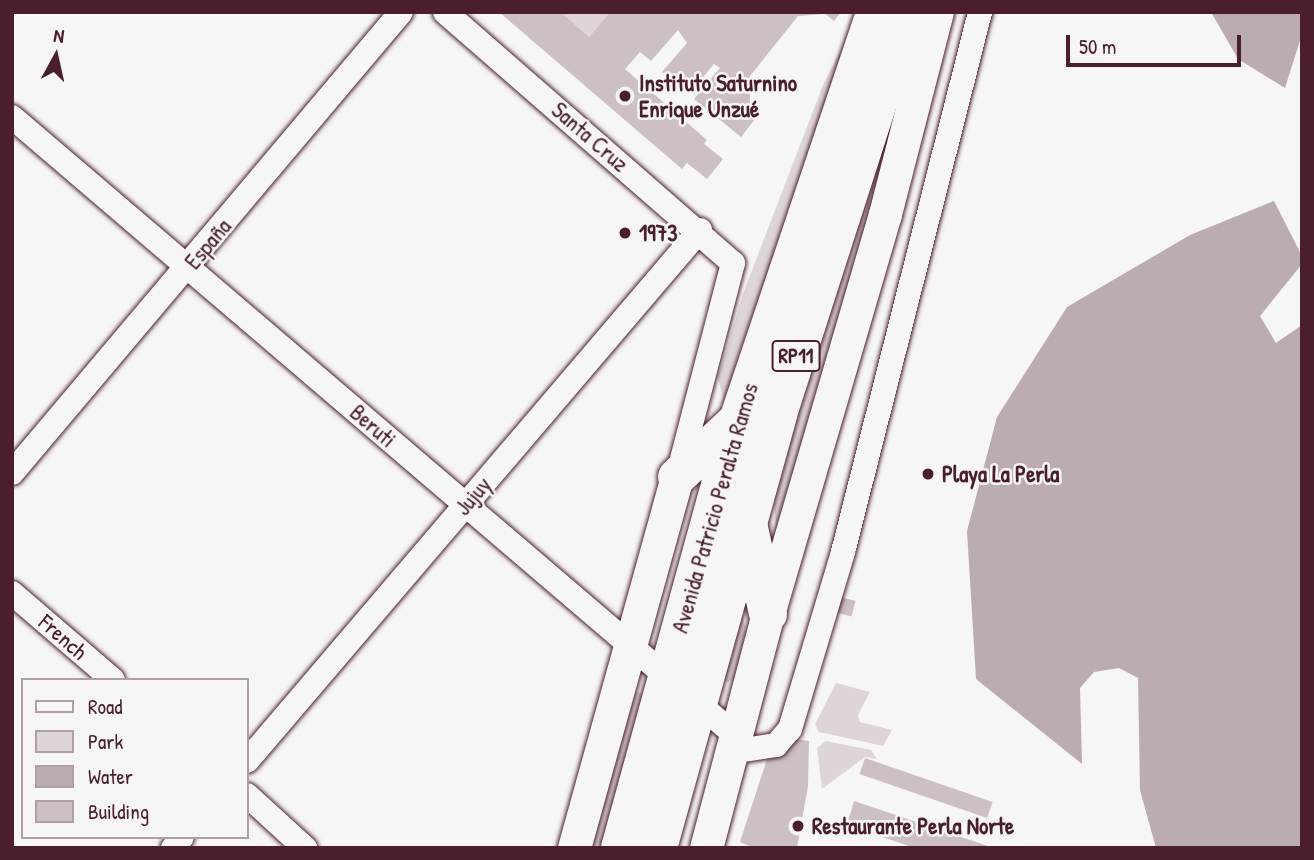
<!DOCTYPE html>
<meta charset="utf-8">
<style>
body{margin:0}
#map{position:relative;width:1314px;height:860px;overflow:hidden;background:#f6f6f2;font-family:"Patrick Hand",sans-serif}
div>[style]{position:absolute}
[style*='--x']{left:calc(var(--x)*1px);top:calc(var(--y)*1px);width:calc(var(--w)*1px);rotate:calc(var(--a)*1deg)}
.green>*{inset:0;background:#ddd6d5}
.water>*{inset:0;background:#bbadae}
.building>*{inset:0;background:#ccc1c0;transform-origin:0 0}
.roads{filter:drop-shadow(0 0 2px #4a1f2b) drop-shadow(0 0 2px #4a1f2b)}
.street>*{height:24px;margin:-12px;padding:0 12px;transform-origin:12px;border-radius:12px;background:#f6f6f2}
.secondary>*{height:33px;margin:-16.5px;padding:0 16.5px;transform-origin:16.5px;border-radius:16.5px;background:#f6f6f2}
.primary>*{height:38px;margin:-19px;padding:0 19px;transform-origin:19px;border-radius:19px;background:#f6f6f2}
.dots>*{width:19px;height:19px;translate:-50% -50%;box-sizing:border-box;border:4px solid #f6f6f2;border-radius:50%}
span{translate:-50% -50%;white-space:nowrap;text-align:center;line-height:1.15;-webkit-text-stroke:5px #f6f6f2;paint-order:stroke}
.shield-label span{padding:2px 5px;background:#f6f6f2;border:2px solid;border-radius:5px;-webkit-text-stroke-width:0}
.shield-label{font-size:21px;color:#4a1f2b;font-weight:700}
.poi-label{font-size:23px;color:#4a1f2b;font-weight:700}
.left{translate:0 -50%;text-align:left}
.street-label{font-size:23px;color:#4a1f2b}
.frame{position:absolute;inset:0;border:14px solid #4a1f2b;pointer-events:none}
.legend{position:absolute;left:21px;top:678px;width:228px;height:161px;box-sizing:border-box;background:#f6f6f2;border:2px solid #b1a0a2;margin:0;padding:9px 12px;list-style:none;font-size:21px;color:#4a1f2b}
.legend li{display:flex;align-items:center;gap:14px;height:35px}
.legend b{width:35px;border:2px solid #b1a0a2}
.north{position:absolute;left:21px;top:21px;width:70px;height:70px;-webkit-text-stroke:5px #f6f6f2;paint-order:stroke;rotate:8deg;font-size:19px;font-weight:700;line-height:28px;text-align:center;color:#4a1f2b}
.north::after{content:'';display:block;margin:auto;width:24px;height:32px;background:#4a1f2b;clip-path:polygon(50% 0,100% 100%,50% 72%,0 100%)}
.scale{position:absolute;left:1066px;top:35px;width:175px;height:32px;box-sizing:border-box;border:4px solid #4a1f2b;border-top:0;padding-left:9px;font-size:21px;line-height:24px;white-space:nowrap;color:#4a1f2b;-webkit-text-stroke:5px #f6f6f2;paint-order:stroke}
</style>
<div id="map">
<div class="green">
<i style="clip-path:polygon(561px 12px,610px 12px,589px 37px)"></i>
<i style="clip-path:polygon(928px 12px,779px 526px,776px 526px,772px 484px)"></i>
<i style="clip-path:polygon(846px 39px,724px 402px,718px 377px,743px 294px,823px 85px)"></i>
<i style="clip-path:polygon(742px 612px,747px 636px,736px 679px,728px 682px,721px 678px)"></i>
<i style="clip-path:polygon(836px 683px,870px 692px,858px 715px,860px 722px,892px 730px,883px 746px,819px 732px,815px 724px)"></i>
<i style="clip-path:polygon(633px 690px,644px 695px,606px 848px,586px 848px)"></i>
<i style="clip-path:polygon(826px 741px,871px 750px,877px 759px,865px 757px,822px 789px,817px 748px)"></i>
</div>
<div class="water">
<i style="clip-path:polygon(1211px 12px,1302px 12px,1302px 34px,1285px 88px,1238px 59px)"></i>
<i style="clip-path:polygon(1274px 201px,1302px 256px,1302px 264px,1260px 316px,1276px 343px,1302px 325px,1302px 848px,1156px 848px,1140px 790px,1138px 678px,1119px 668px,1094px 672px,1080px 688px,1082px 764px,976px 679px,967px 531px,997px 417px,1067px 307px,1190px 235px)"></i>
</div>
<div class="building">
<i style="clip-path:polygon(499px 12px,561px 12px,589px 37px,610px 12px,823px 14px,798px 16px,750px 76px,750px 106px,759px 114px,741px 137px,694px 99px,720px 68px,714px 64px,689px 94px,662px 72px,687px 43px,678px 30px,651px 61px,640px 52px,625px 69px,707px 140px,704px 144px,723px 159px,707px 179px,687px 163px,682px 169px)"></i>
<i style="clip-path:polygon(823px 12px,841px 12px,834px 21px)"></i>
<i style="left:840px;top:597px;width:16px;height:16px;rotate:14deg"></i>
<i style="clip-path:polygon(795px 739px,809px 741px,808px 786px,797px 848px,754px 848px,740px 842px,768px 756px,784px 754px)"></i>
<i style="left:865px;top:758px;width:135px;height:17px;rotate:19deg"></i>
<i style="clip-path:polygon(854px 801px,991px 847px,991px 848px,915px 848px,847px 825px)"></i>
</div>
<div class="roads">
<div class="street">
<i style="--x:445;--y:12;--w:382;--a:41.1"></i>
<i style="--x:733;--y:263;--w:218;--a:104.6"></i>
<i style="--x:12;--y:117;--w:951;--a:40.52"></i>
<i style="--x:12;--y:473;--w:603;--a:-49.84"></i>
<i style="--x:12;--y:593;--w:133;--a:40.7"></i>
<i style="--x:731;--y:752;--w:46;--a:-8.8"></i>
<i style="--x:776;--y:745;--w:21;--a:-49"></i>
<i style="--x:790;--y:729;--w:185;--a:-73.3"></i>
<i style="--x:843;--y:552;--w:557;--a:-75.76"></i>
<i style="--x:247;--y:761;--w:698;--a:-49.53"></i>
<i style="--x:247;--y:795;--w:79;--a:42.4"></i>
<i style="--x:173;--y:848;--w:14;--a:-51"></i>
</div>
<div class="secondary">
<i style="--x:574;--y:848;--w:385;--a:-74.5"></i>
<i style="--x:706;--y:848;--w:242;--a:-75.2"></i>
<i style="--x:768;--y:614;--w:417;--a:-73.7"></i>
<i style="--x:885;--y:214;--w:209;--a:-75.6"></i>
</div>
<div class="primary">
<i style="--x:677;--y:477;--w:83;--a:-43.1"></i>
<i style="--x:749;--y:528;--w:88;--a:77.5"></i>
<i style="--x:620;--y:848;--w:444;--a:-74.6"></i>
<i style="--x:738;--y:420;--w:430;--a:-71.4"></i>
<i style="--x:658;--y:848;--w:450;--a:-74.5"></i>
<i style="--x:778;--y:414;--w:422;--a:-72.2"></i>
</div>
</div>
<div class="dots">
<i style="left:625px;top:96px;background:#4a1f2b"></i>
<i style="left:625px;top:233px;background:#4a1f2b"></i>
<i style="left:928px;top:474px;background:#4a1f2b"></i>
<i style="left:798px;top:826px;background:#4a1f2b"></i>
</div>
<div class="shield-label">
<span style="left:796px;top:356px">RP11</span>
</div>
<div class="poi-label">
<span class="left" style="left:639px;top:96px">Instituto Saturnino<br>Enrique Unzué</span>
<span class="left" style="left:639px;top:233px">1973</span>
<span class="left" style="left:942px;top:474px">Playa La Perla</span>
<span class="left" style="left:812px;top:826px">Restaurante Perla Norte</span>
</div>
<div class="street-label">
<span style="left:590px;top:137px;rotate:41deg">Santa Cruz</span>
<span style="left:208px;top:244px;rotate:-50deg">España</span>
<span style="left:373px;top:426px;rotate:41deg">Beruti</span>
<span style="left:473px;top:496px;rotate:-50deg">Jujuy</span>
<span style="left:715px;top:508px;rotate:-74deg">Avenida Patricio Peralta Ramos</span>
<span style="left:63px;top:637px;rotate:41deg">French</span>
</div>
<div class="frame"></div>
<ul class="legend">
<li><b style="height:9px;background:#f6f6f2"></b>Road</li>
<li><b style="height:19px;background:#ddd6d5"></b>Park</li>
<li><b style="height:19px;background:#bbadae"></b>Water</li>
<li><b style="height:19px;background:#ccc1c0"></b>Building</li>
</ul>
<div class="north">N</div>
<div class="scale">50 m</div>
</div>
